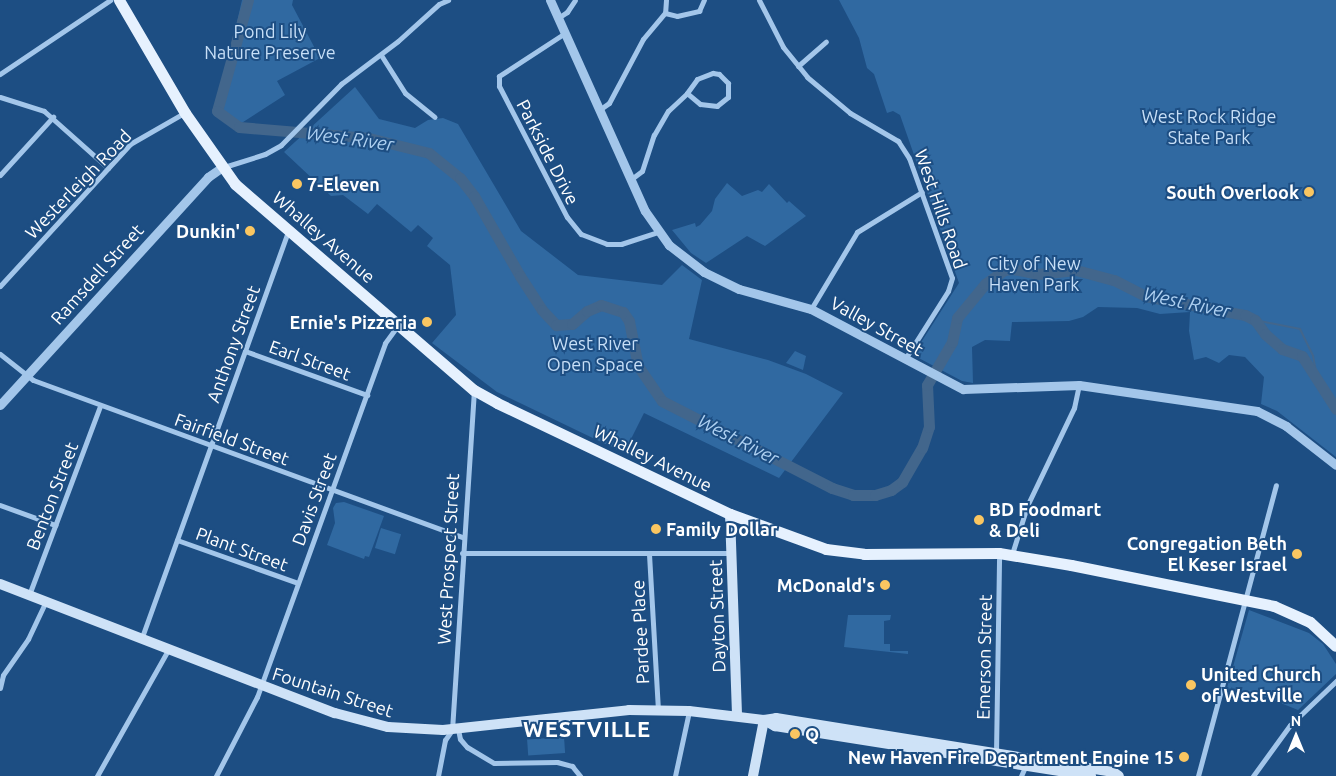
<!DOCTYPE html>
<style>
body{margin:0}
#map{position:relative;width:1336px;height:776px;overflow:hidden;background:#1d4e83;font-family:Ubuntu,sans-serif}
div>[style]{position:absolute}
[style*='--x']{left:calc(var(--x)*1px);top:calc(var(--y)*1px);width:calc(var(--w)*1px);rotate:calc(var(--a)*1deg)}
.green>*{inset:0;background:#3069a1;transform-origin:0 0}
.stream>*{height:2px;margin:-1px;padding:0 1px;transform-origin:1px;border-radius:1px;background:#42668c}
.river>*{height:11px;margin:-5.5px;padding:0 5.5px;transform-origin:5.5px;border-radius:5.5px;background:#42668c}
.minor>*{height:5px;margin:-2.5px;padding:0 2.5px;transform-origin:2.5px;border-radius:2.5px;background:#a3c6ea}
.tertiary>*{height:9px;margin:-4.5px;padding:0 4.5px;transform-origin:4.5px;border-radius:4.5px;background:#a3c6ea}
.secondary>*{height:10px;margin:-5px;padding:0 5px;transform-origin:5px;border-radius:5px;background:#cee2f7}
.primary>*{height:11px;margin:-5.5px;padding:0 5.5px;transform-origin:5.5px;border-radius:5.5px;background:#e6f1fe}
.dots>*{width:14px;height:14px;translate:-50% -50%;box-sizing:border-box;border:2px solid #1d4e83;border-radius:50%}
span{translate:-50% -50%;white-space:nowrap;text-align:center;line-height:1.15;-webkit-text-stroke:4px #1d4e83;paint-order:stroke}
.park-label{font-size:18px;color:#c7dff7}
.street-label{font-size:18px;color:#fff}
.poi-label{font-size:18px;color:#fff;font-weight:700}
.left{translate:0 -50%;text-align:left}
.right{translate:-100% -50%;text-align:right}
.water-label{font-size:19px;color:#aed0f1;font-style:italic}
.district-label{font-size:22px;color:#fff;font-weight:700;letter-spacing:1px}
.north{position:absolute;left:1271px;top:711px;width:50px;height:50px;-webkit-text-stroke:4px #1d4e83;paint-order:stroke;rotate:0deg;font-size:14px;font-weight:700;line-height:20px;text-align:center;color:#fff}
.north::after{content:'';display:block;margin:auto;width:18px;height:22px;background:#fff;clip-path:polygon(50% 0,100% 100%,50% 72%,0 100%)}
</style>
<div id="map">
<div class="green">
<i style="clip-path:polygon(242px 0,293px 0,292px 5px,320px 58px,277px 81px,285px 95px,237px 126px,227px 118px,219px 101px)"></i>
<i style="clip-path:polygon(839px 0,1336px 0,1336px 457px,1277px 411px,1261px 404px,1264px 377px,1245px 357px,1229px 355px,1219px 363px,1206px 357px,1194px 360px,1189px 331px,1190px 312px,1160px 314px,1137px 308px,1098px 307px,1083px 317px,1069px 321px,1012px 322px,1010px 341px,985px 340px,972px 347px,973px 383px,962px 381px,913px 355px,959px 283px,900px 115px,893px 111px,887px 113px,874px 74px,867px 68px,859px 38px)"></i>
<i style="clip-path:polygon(355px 87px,379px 119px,415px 128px,428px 120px,443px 118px,458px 124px,521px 231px,578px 275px,662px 285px,682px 265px,702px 280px,689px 339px,768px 360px,806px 374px,843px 393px,779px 478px,644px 413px,624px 453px,497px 392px,432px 343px,456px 315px,450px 265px,427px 246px,433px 238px,418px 225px,411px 232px,377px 204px,368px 214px,343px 195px,331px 196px,284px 152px)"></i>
<i style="clip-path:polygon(727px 183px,742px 196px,758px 190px,762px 192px,769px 184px,787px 203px,789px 201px,806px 216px,765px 246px,747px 236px,706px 263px,691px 253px,672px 230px,695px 223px,696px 227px,700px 225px,712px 211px,715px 199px)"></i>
<i style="clip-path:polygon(795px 351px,806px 356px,803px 370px,786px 363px)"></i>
<i style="clip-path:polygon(344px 502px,384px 516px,369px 557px,365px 556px,364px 559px,327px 545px,335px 523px,333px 508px,336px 503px)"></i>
<i style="left:381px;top:528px;width:21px;height:21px;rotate:17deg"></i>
<i style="clip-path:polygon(1249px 610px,1309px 633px,1323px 644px,1336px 664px,1336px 674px,1298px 710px,1258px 694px,1256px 704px,1225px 695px)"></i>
<i style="clip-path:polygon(848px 615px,891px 615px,890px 620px,884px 621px,884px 644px,890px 644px,890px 651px,908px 651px,908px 654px,844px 647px)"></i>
<i style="left:564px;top:737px;width:16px;height:37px;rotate:86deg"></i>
</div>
<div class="stream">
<i style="--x:1255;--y:320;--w:46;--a:11.3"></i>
<i style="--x:1300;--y:329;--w:30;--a:64"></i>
<i style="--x:1313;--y:356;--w:21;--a:79"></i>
</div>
<div class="river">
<i style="--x:248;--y:0;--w:115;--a:105.6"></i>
<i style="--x:217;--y:111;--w:27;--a:36"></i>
<i style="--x:239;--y:127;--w:130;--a:4.8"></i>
<i style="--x:369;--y:138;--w:62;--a:14"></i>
<i style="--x:429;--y:153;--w:40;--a:39"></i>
<i style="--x:460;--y:178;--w:23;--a:52"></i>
<i style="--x:474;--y:196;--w:92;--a:60.1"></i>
<i style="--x:520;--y:276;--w:40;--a:57.1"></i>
<i style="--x:542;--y:310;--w:21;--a:47"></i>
<i style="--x:556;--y:325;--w:16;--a:-4"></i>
<i style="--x:572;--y:324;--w:20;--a:-41"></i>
<i style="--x:587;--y:311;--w:15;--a:-23"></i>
<i style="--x:601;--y:305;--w:23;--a:18"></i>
<i style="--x:623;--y:312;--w:11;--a:56"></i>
<i style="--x:629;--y:321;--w:46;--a:78.7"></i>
<i style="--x:638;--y:366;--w:42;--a:55.6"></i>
<i style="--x:662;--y:401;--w:191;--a:27.1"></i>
<i style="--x:832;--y:488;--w:22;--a:18"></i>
<i style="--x:853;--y:495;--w:22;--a:0"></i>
<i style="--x:875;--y:495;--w:17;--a:-17"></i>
<i style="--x:891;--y:490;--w:14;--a:-36"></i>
<i style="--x:902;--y:482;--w:39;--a:-60"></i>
<i style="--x:922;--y:448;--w:22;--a:-72"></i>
<i style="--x:929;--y:427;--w:42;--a:-92.7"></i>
<i style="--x:927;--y:385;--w:50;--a:-59.8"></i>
<i style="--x:952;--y:342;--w:25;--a:-78"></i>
<i style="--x:957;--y:318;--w:44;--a:-50.5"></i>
<i style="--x:985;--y:284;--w:24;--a:-36"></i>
<i style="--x:1004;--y:270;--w:9;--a:-6"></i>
<i style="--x:1013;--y:269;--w:25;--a:11"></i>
<i style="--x:1038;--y:274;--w:38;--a:-6"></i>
<i style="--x:1076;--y:270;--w:39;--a:15"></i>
<i style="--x:1114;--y:280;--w:35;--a:27"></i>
<i style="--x:1145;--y:296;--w:102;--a:10.8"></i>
<i style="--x:1245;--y:315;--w:11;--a:27"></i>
<i style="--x:1255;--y:320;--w:17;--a:54"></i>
<i style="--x:1265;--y:334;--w:23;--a:41"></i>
<i style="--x:1282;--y:349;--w:21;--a:19"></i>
<i style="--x:1302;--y:356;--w:63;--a:57.3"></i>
</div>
<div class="minor">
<i style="--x:666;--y:0;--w:13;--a:94"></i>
<i style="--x:665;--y:13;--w:12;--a:14"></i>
<i style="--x:677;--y:16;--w:23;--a:-13"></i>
<i style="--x:699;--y:11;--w:12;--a:-66"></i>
<i style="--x:759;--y:0;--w:53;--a:62.9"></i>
<i style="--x:783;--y:47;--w:38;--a:51"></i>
<i style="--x:807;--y:77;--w:56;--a:39.9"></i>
<i style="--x:850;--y:113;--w:56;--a:30.3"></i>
<i style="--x:898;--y:141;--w:20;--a:57"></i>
<i style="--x:909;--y:158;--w:127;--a:70.3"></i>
<i style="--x:952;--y:278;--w:14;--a:107"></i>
<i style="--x:948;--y:291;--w:80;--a:122.3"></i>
<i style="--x:558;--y:18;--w:11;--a:-34"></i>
<i style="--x:567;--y:12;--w:14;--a:-56"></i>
<i style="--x:565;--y:33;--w:79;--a:146.9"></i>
<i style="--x:499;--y:76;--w:10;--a:90"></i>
<i style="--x:499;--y:86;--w:148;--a:62.6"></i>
<i style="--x:567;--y:217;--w:22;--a:51"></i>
<i style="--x:581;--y:234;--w:28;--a:21"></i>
<i style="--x:607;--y:244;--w:14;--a:0"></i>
<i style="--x:621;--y:244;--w:40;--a:-18"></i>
<i style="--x:381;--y:55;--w:45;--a:57.7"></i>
<i style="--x:405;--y:93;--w:38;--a:39"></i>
<i style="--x:798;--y:66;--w:37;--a:-41"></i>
<i style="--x:713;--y:73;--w:6;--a:9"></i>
<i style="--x:719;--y:74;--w:13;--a:45"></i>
<i style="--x:728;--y:83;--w:14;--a:90"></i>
<i style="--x:728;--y:97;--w:14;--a:141"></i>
<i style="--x:717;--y:106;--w:17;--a:-173"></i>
<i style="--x:700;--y:104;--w:17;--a:-140"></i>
<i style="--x:687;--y:93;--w:17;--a:-54"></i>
<i style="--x:697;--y:79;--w:17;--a:-21"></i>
<i style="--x:0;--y:74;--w:133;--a:-33.9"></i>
<i style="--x:0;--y:97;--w:46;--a:17.7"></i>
<i style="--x:44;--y:111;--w:86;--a:41.7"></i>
<i style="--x:599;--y:110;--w:12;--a:-35"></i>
<i style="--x:609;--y:103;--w:72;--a:-62"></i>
<i style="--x:643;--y:39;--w:34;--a:-50"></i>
<i style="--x:224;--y:167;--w:43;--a:-17.6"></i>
<i style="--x:265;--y:154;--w:18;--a:-29"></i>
<i style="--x:281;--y:145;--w:86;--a:-45.5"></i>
<i style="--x:341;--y:84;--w:71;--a:-37"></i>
<i style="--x:398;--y:41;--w:55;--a:-42.1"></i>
<i style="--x:439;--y:4;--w:10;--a:-24"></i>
<i style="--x:0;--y:175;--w:79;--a:-47.6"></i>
<i style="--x:630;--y:180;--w:15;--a:-37"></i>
<i style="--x:642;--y:171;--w:38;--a:-72"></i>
<i style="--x:654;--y:135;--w:28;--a:-60"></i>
<i style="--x:668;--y:111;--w:26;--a:-43"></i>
<i style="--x:0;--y:286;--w:193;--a:-47.5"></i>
<i style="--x:130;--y:144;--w:62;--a:-29.9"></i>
<i style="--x:811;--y:309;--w:90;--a:-59.1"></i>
<i style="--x:857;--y:232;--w:76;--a:-31.6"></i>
<i style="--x:245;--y:351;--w:130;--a:19.8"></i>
<i style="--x:0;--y:354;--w:42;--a:38.2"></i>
<i style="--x:33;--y:380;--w:458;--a:20.1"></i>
<i style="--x:0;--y:505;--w:59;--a:20"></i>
<i style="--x:177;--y:540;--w:128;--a:19.6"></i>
<i style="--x:462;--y:553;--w:269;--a:0"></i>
<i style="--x:649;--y:554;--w:156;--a:86.7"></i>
<i style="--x:1012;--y:554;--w:50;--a:-72.6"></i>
<i style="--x:1027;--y:506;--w:109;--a:-64.4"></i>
<i style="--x:1074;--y:408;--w:24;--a:-78"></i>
<i style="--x:29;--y:595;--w:202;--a:-69.4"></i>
<i style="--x:142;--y:637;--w:431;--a:-70.2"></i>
<i style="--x:0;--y:688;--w:13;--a:-77"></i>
<i style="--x:3;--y:675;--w:44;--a:-55.2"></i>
<i style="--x:28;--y:639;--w:42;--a:-64.7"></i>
<i style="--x:458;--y:729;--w:10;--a:79"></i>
<i style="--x:460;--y:739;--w:11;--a:49"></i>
<i style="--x:467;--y:747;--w:31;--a:31"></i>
<i style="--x:494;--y:763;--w:63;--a:-0.9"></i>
<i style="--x:557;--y:762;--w:16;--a:15"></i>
<i style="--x:572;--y:766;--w:13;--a:51"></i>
<i style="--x:996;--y:753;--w:199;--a:-89.1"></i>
<i style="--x:97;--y:776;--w:147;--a:-60.6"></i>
<i style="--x:216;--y:776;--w:89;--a:-62.6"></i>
<i style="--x:257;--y:697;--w:376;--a:-70.1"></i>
<i style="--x:385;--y:343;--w:22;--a:-54"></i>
<i style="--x:438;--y:776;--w:37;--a:-79"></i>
<i style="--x:445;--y:740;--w:12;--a:-55"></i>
<i style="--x:452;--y:730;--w:341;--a:-86.3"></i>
<i style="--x:675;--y:776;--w:66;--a:-77.8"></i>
<i style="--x:1021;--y:776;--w:12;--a:-66"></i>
<i style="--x:1198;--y:776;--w:301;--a:-75"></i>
<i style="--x:1253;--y:776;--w:63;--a:-54"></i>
<i style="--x:1290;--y:725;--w:64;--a:-43.7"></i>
</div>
<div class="tertiary">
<i style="--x:550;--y:0;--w:231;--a:65.8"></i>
<i style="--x:645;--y:211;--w:42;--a:54.8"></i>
<i style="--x:669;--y:245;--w:44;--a:37.6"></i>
<i style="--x:704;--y:272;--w:39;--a:26"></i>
<i style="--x:739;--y:289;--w:75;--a:15.5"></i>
<i style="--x:811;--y:309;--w:172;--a:27.8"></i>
<i style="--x:963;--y:389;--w:116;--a:-2"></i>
<i style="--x:1079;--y:385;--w:180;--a:8.3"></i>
<i style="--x:1257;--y:411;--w:33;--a:27"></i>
<i style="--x:1286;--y:426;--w:63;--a:38"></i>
<i style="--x:0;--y:405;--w:309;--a:-47.6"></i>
<i style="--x:208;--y:177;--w:16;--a:-35"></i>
</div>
<div class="secondary">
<i style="--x:730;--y:514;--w:202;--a:88"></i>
<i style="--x:0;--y:584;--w:359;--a:21.1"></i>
<i style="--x:335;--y:713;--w:55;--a:14.8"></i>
<i style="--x:388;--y:727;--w:55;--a:3.1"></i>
<i style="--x:443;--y:730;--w:187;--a:-6.1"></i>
<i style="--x:629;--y:710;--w:60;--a:1"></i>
<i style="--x:689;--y:711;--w:76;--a:6.8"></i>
<i style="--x:764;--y:720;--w:12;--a:-9"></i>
<i style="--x:776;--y:718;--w:341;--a:9.1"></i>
<i style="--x:1113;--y:772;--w:7;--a:34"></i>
<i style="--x:764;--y:720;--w:13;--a:29"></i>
<i style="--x:775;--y:726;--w:320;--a:9"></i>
<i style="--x:753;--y:776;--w:57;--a:-78.9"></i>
</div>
<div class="primary">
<i style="--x:119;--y:0;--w:131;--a:59.7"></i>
<i style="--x:185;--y:113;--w:87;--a:54.8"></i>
<i style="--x:235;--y:184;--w:316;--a:40.8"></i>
<i style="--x:474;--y:390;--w:26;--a:29"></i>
<i style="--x:497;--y:403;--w:258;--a:25.5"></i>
<i style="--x:730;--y:514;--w:102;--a:20"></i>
<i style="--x:826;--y:549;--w:38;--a:7"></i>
<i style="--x:864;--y:554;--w:135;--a:-0.4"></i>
<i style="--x:999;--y:553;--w:73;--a:9.5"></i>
<i style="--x:1071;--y:565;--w:207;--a:11.4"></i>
<i style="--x:1274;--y:606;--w:39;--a:24"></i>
<i style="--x:1310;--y:622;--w:35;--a:43"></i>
</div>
<div class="dots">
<i style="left:297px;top:184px;background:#fac661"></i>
<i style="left:1309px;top:192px;background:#fac661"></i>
<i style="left:250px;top:231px;background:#fac661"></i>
<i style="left:427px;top:322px;background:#fac661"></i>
<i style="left:979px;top:520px;background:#fac661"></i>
<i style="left:656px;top:529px;background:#fac661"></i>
<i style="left:1297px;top:554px;background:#fac661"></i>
<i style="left:885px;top:585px;background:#fac661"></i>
<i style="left:1191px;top:685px;background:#fac661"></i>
<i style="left:795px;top:734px;background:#fac661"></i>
<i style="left:1184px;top:757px;background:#fac661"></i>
</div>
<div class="park-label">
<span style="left:270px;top:42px">Pond Lily<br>Nature Preserve</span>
<span style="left:1209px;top:127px">West Rock Ridge<br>State Park</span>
<span style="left:1034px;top:274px">City of New<br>Haven Park</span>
<span style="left:595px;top:354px">West River<br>Open Space</span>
</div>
<div class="street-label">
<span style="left:548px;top:152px;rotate:63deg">Parkside Drive</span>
<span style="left:78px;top:184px;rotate:-46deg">Westerleigh Road</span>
<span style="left:941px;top:209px;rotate:71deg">West Hills Road</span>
<span style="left:324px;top:237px;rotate:41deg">Whalley Avenue</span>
<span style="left:97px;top:274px;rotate:-48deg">Ramsdell Street</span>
<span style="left:877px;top:326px;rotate:29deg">Valley Street</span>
<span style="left:233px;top:344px;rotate:-70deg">Anthony Street</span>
<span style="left:310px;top:360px;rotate:20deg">Earl Street</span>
<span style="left:232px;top:439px;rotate:20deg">Fairfield Street</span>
<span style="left:653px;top:458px;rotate:26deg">Whalley Avenue</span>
<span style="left:52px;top:496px;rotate:-69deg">Benton Street</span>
<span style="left:314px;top:499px;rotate:-70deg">Davis Street</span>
<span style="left:242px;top:549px;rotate:20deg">Plant Street</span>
<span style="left:448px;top:559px;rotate:-87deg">West Prospect Street</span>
<span style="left:717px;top:616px;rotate:-92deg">Dayton Street</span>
<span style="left:640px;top:632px;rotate:-93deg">Pardee Place</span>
<span style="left:984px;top:657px;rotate:-89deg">Emerson Street</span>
<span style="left:333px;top:692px;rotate:18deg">Fountain Street</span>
</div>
<div class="poi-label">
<span class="left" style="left:307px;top:184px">7-Eleven</span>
<span class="right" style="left:1299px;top:192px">South Overlook</span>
<span class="right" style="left:240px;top:231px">Dunkin'</span>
<span class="right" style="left:417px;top:322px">Ernie's Pizzeria</span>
<span class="left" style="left:989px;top:520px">BD Foodmart<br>&amp; Deli</span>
<span class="left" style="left:666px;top:529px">Family Dollar</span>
<span class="right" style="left:1287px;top:554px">Congregation Beth<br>El Keser Israel</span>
<span class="right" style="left:875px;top:585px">McDonald's</span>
<span class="left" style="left:1201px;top:685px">United Church<br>of Westville</span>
<span class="left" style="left:805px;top:734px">Q</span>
<span class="right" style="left:1174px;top:757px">New Haven Fire Department Engine 15</span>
</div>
<div class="water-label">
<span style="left:350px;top:139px;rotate:8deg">West River</span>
<span style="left:1187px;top:303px;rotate:12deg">West River</span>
<span style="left:738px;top:440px;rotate:27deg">West River</span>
</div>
<div class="district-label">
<span style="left:587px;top:729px">WESTVILLE</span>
</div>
<div class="north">N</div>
</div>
